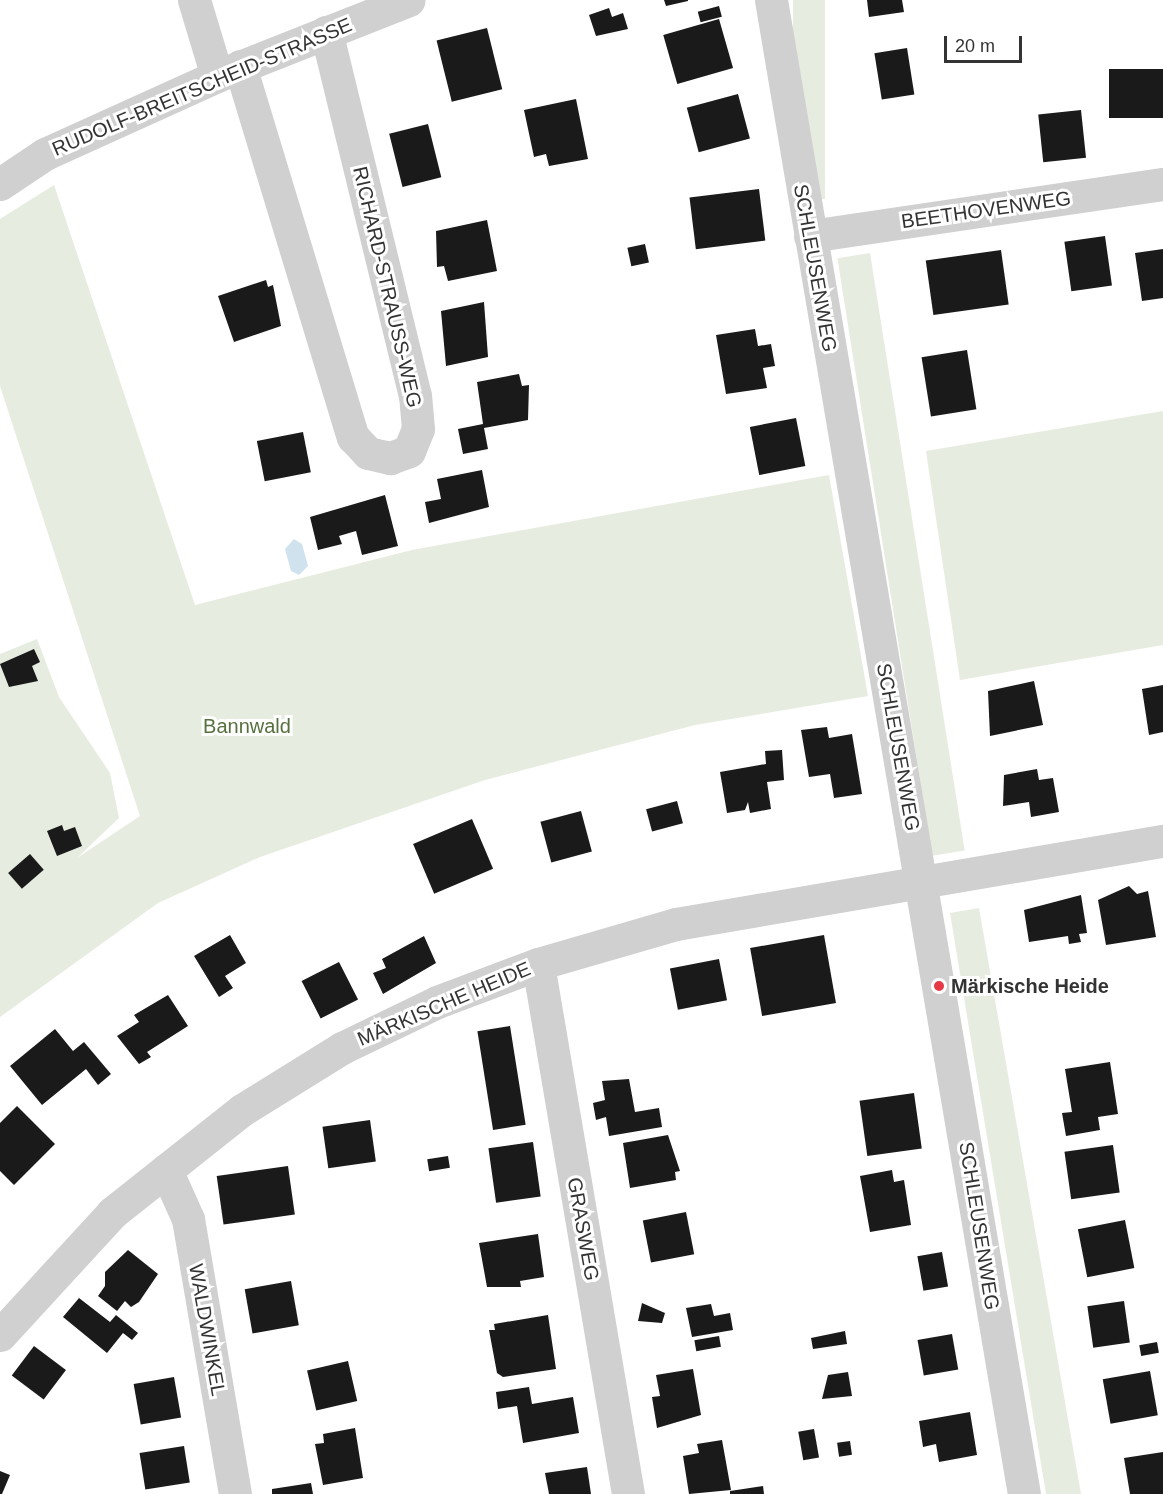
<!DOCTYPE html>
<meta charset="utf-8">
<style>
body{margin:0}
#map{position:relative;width:1163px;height:1494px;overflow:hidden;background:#fff;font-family:Arial,sans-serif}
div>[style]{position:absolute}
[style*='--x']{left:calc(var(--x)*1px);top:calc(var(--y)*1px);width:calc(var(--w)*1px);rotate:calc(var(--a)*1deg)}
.green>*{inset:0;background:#e6ecdf;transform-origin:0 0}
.water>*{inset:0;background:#cfe2ee}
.building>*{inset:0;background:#1a1a1a;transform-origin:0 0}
.minor>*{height:33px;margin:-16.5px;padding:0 16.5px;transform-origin:16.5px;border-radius:16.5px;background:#d0d0d0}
.dots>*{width:16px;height:16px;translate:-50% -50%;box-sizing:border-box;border:3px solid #fff;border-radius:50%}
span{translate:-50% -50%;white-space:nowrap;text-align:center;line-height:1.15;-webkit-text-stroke:6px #fff;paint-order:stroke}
.street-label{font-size:20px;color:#333}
.park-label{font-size:20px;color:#56703f}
.poi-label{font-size:20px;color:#333;font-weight:700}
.left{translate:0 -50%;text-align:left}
.scale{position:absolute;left:944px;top:36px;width:78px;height:27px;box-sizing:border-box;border:3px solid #333;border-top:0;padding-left:8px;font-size:18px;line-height:21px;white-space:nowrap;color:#333;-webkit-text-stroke:4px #fff;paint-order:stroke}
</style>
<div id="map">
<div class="green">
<i style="left:793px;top:0;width:32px;height:199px"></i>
<i style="clip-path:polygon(54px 185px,195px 605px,412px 550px,829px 475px,868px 696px,695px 725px,485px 780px,260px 857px,158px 903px,0 1017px,0 654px,37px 639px,59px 697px,110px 773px,119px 818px,77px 858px,140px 816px,0 386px,0 219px)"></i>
<i style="left:870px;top:253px;width:605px;height:33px;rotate:81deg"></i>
<i style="clip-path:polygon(1163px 411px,1163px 645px,960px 680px,926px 451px)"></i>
<i style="clip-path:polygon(979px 908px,1081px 1494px,1046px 1494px,950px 913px)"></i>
</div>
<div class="water">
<i style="clip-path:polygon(294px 539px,302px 544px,308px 566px,299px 575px,291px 571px,285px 549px)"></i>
</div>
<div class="building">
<i style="clip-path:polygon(664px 0,688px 0,688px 1px,666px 6px)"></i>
<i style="clip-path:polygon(867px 0,902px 0,904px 12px,869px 17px)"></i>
<i style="left:719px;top:6px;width:11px;height:22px;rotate:75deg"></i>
<i style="clip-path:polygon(609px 8px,612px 17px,623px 13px,628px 29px,596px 36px,589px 15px)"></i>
<i style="left:719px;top:19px;width:51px;height:58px;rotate:74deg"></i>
<i style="left:487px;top:28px;width:63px;height:52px;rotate:76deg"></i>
<i style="left:907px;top:48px;width:47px;height:33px;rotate:81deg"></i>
<i style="left:1163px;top:69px;width:49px;height:54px;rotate:90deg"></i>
<i style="left:738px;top:94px;width:46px;height:53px;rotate:75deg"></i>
<i style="clip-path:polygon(576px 99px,588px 159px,549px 166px,546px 154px,534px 157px,524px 110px)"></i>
<i style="left:1081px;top:110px;width:48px;height:43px;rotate:84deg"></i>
<i style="left:428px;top:124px;width:55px;height:40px;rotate:76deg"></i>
<i style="left:759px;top:189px;width:52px;height:70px;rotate:83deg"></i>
<i style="clip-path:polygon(487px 220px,497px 271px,448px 281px,444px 266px,437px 267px,436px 231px)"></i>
<i style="left:1105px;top:236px;width:50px;height:41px;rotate:82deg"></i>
<i style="left:645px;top:244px;width:19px;height:18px;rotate:78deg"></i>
<i style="clip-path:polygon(1163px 249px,1163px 298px,1142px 301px,1135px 253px)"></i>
<i style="left:1001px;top:250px;width:55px;height:76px;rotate:82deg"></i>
<i style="clip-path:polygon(266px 280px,268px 287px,273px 285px,281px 326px,234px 342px,218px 296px)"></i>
<i style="clip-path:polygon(484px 302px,488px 357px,446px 366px,441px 311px)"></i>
<i style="clip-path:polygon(755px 329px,758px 346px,771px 344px,775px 366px,763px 368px,767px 388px,726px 394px,716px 335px)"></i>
<i style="left:967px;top:350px;width:60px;height:46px;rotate:81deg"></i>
<i style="clip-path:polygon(519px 374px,522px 386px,529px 385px,528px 420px,484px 428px,488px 449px,463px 454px,458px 429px,483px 424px,477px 382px)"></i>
<i style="left:796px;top:418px;width:49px;height:47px;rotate:79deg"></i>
<i style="left:303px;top:432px;width:41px;height:47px;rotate:79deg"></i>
<i style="clip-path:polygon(482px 470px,489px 507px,429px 523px,425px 502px,441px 499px,437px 479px)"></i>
<i style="clip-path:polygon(385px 495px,398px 546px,362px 555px,356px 531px,339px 536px,342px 544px,318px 550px,310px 517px)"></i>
<i style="clip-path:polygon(34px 649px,40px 662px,32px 666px,38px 681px,9px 687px,0 664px)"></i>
<i style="clip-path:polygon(1034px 681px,1043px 725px,990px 736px,988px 691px)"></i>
<i style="clip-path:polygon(1163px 685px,1163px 732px,1149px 735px,1142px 689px)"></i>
<i style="clip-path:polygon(827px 727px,829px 738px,852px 734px,862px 794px,834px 798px,830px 774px,809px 777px,801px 730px)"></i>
<i style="clip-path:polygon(782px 750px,784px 780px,767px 782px,771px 809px,750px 813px,748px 802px,745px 810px,727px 813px,720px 772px,766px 764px,765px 751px)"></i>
<i style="clip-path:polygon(1037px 769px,1039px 780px,1053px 778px,1059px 812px,1031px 817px,1029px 802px,1003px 806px,1004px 775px)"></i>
<i style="left:677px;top:801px;width:23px;height:32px;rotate:75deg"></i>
<i style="left:581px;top:811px;width:42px;height:42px;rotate:75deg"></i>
<i style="left:472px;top:819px;width:54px;height:64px;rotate:67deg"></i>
<i style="clip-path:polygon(62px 825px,64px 831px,75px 827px,82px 846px,57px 856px,47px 831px)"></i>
<i style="left:30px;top:854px;width:21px;height:29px;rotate:49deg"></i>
<i style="clip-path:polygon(1129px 886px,1137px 894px,1148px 891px,1156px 937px,1106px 945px,1098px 900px)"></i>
<i style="clip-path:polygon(1081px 895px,1087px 933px,1079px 934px,1081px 942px,1069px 944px,1068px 936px,1029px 942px,1024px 910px)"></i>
<i style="clip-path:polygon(230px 935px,246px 963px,225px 976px,233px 988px,219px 997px,194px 956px)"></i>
<i style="left:824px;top:935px;width:69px;height:75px;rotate:80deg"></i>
<i style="clip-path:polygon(424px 936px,436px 963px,383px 994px,373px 973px,386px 968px,382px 959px)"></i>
<i style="left:719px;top:959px;width:42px;height:50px;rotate:79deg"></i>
<i style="left:339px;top:962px;width:42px;height:42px;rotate:63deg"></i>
<i style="clip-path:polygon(168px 995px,188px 1026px,147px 1052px,151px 1057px,139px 1064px,117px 1036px,139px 1022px,134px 1015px)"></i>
<i style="left:510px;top:1026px;width:100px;height:33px;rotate:81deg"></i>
<i style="clip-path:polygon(55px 1029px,73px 1051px,84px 1042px,111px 1074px,98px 1085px,86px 1069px,42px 1105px,10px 1066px)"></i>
<i style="clip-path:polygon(1110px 1062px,1118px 1114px,1098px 1117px,1100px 1130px,1066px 1136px,1062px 1113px,1072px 1112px,1065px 1069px)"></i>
<i style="clip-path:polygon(629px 1079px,635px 1112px,659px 1108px,662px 1127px,609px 1136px,606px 1117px,596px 1120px,593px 1103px,605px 1100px,602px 1081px)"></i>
<i style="left:914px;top:1093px;width:56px;height:55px;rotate:82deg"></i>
<i style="clip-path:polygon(17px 1106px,55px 1144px,14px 1185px,0 1171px,0 1123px)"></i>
<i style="left:370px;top:1120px;width:42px;height:48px;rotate:82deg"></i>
<i style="clip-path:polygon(668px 1135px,680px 1171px,675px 1172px,676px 1180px,630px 1188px,623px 1143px)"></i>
<i style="left:533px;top:1142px;width:55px;height:45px;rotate:82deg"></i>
<i style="left:1113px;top:1145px;width:48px;height:49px;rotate:82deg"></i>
<i style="left:448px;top:1156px;width:12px;height:21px;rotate:81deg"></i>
<i style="left:288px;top:1166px;width:49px;height:72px;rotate:82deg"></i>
<i style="clip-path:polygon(892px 1170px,894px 1182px,904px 1180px,911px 1225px,870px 1232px,860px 1176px)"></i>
<i style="left:686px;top:1212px;width:43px;height:44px;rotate:79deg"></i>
<i style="left:1125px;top:1220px;width:49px;height:48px;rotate:79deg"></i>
<i style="clip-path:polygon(538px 1234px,544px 1277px,520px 1281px,521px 1287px,487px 1287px,479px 1243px)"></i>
<i style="clip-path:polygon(128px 1250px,158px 1274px,139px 1302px,131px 1307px,125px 1301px,117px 1311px,98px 1296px,105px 1286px,105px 1272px)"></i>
<i style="left:942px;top:1252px;width:35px;height:25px;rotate:80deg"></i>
<i style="left:291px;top:1281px;width:45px;height:47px;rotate:80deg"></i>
<i style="clip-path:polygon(79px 1298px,110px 1322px,116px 1315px,138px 1333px,132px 1340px,123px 1333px,107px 1353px,63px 1317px)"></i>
<i style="left:1124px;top:1301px;width:42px;height:37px;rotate:82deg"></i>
<i style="clip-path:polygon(642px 1303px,665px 1313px,662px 1323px,638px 1321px)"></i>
<i style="clip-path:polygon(711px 1304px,714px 1316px,730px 1313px,733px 1330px,692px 1337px,686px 1308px)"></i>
<i style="clip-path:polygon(548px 1315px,556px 1369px,503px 1377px,497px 1373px,489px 1330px,495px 1330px,494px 1324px)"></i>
<i style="clip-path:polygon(845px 1331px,847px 1344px,813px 1349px,811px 1338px)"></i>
<i style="left:952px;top:1334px;width:36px;height:35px;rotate:80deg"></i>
<i style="left:719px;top:1336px;width:11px;height:25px;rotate:80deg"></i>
<i style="left:1157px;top:1342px;width:11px;height:18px;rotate:80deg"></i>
<i style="left:34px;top:1346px;width:40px;height:37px;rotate:37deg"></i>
<i style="left:348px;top:1361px;width:41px;height:42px;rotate:77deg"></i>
<i style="clip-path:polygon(693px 1369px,701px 1415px,657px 1428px,652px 1397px,660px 1396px,656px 1375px)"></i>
<i style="left:1150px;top:1371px;width:45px;height:48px;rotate:80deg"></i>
<i style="clip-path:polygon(848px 1372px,852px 1396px,822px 1399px,828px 1375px)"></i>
<i style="left:174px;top:1377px;width:41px;height:41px;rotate:80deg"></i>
<i style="clip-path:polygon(529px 1387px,532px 1404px,573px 1397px,579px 1433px,523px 1443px,517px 1406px,498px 1409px,496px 1392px)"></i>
<i style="clip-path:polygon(970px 1412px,977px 1455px,939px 1462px,936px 1444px,923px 1447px,919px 1421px)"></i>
<i style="clip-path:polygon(355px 1428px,363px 1478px,323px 1485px,315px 1444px,324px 1443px,323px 1434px)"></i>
<i style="left:814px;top:1429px;width:29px;height:16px;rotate:80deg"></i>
<i style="clip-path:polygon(722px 1440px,731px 1490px,689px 1494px,683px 1456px,699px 1453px,697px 1444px)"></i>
<i style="left:850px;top:1441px;width:14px;height:13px;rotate:82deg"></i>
<i style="left:184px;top:1446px;width:37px;height:45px;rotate:81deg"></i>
<i style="clip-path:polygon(1163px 1452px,1163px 1494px,1130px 1494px,1124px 1458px)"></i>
<i style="clip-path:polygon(587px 1467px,591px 1494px,549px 1494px,545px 1473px)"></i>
<i style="clip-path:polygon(0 1471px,10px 1475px,2px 1494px,0 1494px)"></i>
<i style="clip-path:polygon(311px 1483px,313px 1494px,272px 1494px,272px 1489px)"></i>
<i style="clip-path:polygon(763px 1486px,764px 1494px,730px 1494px,730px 1491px)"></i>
</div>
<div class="minor">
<i style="--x:194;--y:0;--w:79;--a:73.2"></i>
<i style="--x:771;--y:0;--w:1515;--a:80.39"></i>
<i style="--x:240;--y:66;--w:388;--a:73.1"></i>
<i style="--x:353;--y:437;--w:22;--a:47"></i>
<i style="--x:368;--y:453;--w:23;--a:13"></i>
<i style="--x:390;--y:458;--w:20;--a:-20"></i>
<i style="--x:409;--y:451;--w:24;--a:-68"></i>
<i style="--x:418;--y:429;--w:33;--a:-95"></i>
<i style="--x:415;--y:396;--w:375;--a:-103.7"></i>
<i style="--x:0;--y:184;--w:54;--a:-33.7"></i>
<i style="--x:45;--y:154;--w:189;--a:-24.4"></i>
<i style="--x:217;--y:76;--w:206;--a:-21.6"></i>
<i style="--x:810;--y:236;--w:357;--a:-8.4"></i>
<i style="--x:538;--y:964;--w:538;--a:80.36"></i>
<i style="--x:166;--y:1170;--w:54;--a:65.8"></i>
<i style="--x:188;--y:1219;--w:279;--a:80.3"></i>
<i style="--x:0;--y:1335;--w:166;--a:-47.4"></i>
<i style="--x:112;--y:1213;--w:166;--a:-38.4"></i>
<i style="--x:242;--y:1110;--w:118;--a:-31.8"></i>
<i style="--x:342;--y:1048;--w:106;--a:-25.8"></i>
<i style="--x:437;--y:1002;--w:108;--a:-20.6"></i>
<i style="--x:538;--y:964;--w:144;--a:-16.2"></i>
<i style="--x:676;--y:924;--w:494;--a:-9.7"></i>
</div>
<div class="dots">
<i style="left:939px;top:986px;background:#e63946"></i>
</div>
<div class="street-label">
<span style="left:202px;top:87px;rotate:-23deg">RUDOLF-BREITSCHEID-STRASSE</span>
<span style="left:986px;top:210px;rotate:-8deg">BEETHOVENWEG</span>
<span style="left:815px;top:268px;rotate:80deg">SCHLEUSENWEG</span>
<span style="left:387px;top:287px;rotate:77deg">RICHARD-STRAUSS-WEG</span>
<span style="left:898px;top:747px;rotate:80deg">SCHLEUSENWEG</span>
<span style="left:444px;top:1004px;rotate:-23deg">MÄRKISCHE HEIDE</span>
<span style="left:979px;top:1226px;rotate:81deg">SCHLEUSENWEG</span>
<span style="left:583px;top:1229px;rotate:80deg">GRASWEG</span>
<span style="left:207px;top:1330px;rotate:80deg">WALDWINKEL</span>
</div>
<div class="park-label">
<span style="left:247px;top:726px">Bannwald</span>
</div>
<div class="poi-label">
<span class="left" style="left:951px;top:986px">Märkische Heide</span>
</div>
<div class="scale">20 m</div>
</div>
